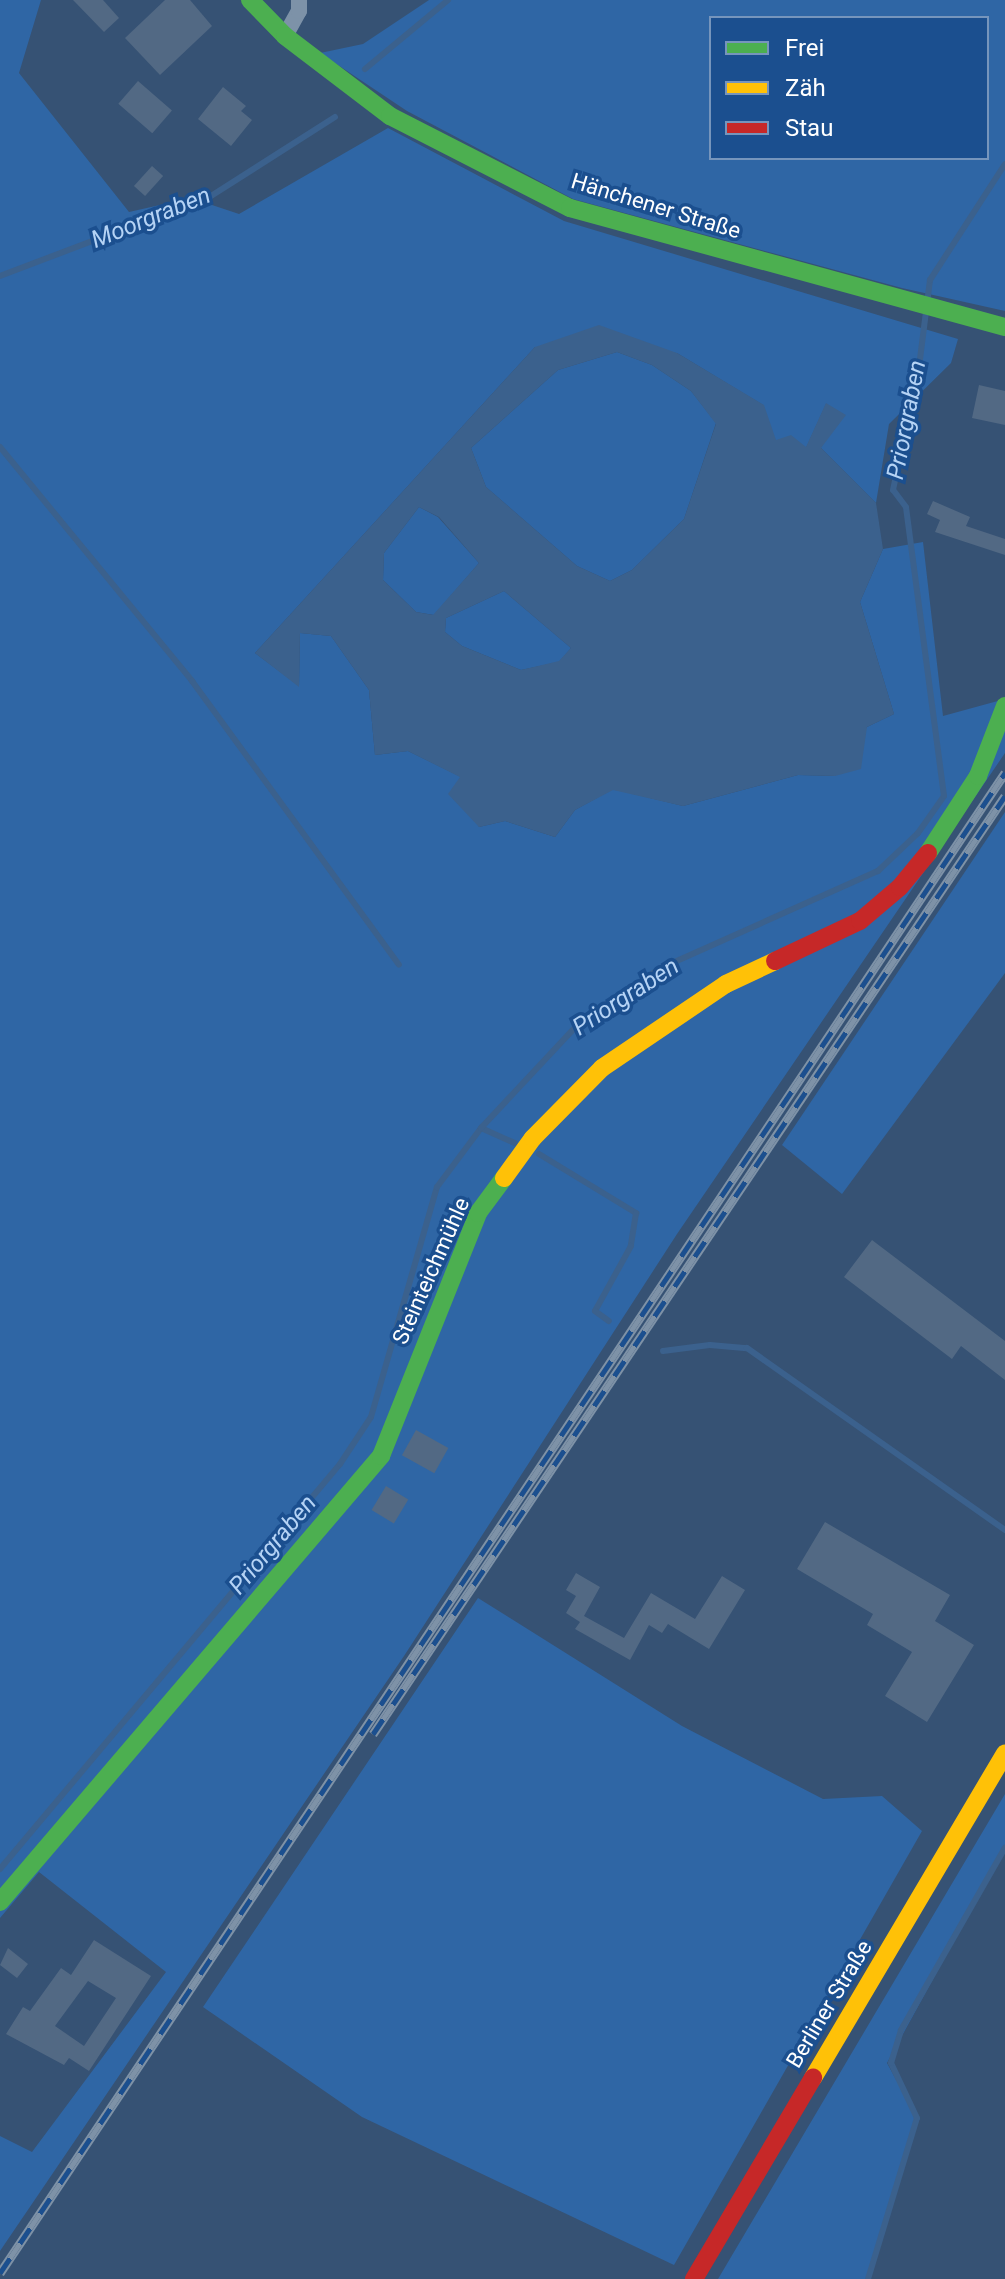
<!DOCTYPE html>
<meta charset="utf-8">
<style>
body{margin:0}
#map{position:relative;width:1005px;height:2279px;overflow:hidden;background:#365274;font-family:Roboto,sans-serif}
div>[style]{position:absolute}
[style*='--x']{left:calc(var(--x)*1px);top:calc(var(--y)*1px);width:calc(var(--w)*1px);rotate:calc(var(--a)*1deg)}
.green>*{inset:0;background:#2f66a5}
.water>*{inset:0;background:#3b618d}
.stream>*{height:6px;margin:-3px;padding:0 3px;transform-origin:3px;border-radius:3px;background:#3b618d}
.building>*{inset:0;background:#526984;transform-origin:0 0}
.street>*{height:16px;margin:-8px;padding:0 8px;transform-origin:8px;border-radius:8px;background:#7d92a8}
.fast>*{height:18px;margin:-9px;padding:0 9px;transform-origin:9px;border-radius:9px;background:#4caf50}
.slow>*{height:18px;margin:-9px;padding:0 9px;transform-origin:9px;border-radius:9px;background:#ffc107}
.jam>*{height:18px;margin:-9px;padding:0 9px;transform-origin:9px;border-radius:9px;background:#c62828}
.rail>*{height:9px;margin-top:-4.5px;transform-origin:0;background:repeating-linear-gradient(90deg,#1b4f8f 0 18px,#7e92a7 0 36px);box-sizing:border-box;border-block:2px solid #7e92a7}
span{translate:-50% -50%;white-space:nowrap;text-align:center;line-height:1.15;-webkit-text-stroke:7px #1b4f8f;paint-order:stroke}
.street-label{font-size:22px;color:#fff}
.water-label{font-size:24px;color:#b5d3f5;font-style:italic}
.legend{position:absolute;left:709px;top:16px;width:280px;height:144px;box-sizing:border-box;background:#1b4f8f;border:2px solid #7695bc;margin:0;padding:10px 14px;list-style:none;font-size:24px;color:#fff}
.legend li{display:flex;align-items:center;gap:16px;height:40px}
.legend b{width:40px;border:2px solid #7695bc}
</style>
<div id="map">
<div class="green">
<i style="clip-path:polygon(0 0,41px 0,19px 73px,129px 212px,191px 198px,239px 214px,388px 128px,564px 221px,958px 339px,951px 363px,889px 424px,876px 503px,821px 448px,826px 404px,806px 448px,775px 441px,763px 405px,677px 353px,535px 347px,255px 653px,299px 686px,300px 633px,331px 636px,369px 690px,375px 755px,408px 751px,461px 777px,479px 827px,505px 821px,555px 837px,575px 810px,613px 789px,683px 806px,798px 775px,835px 776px,867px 727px,894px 714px,860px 602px,883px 549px,923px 542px,943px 716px,1005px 699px,1005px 753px,677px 1234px,404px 1656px,0 2251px,0 2136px,32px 2152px,166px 1972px,39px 1872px,0 1918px)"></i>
<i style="clip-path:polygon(evenodd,429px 0,1005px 0,1005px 311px,902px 288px,573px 199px,407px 111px,320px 53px,363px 44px,429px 0,711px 18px,987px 18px,987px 158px,711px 158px,711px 18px)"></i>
<i style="clip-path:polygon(617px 352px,652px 365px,691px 391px,716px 423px,684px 519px,632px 570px,610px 581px,577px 566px,486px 487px,471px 448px,558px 370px)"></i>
<i style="clip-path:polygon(419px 507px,438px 517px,479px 563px,434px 615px,416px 612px,383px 580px,384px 553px)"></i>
<i style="clip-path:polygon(504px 591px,571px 648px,559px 662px,521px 670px,462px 646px,445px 632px,446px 618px)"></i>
<i style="clip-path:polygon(1005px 812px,1005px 973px,842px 1194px,782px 1145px)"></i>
<i style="clip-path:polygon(478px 1598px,682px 1726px,823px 1799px,882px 1796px,922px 1831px,674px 2265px,362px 2117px,203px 2007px)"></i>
<i style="clip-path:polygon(1005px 1794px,1005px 1848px,887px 2063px,917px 2118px,866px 2279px,718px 2279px)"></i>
</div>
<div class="water">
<i style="clip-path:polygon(evenodd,599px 325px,677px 353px,764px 405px,776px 440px,791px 435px,806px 447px,826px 403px,846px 415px,821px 448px,876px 503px,883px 549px,860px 602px,894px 714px,867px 727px,861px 769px,835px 776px,798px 775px,683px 806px,613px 790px,575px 810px,555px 837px,505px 821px,479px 827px,448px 794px,460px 777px,408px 751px,375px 755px,369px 690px,331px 636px,300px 633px,299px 687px,255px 653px,535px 347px,599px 325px,617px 352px,652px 365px,691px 391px,716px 424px,684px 519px,632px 570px,610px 581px,577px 566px,486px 487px,471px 448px,558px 370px,617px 352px,599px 325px,419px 507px,439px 517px,479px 563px,433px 615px,416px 612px,383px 580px,384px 553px,419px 507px,599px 325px,504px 591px,571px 648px,559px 661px,521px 670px,462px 646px,445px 632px,446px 618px,504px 591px)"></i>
</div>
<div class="stream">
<i style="--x:365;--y:69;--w:108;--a:-39.7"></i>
<i style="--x:0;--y:276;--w:226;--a:-20.8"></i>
<i style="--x:211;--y:196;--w:147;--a:-32.5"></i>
<i style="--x:0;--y:447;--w:303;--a:50.6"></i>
<i style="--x:192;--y:681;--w:351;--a:53.9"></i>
<i style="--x:481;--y:1128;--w:37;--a:24"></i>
<i style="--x:539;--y:1154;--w:114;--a:31.3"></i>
<i style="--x:636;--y:1213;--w:33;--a:99"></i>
<i style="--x:631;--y:1246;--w:74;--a:119"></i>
<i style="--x:595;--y:1311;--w:17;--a:36"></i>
<i style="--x:663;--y:1351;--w:47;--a:-7.3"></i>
<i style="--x:710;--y:1345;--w:37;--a:5"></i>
<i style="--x:747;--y:1348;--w:316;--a:35.2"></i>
<i style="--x:0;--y:1869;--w:529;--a:-49.99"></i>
<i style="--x:340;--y:1464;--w:56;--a:-56.6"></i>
<i style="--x:371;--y:1417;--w:239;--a:-74"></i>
<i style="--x:437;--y:1187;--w:74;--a:-53.3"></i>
<i style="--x:481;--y:1128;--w:146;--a:-46.9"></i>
<i style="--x:581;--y:1021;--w:96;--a:-33.5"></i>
<i style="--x:661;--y:968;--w:238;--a:-24.1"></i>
<i style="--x:878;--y:871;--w:55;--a:-43.5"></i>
<i style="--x:918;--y:833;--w:45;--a:-54.9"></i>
<i style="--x:944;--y:796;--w:291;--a:-97.5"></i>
<i style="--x:906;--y:507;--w:21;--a:-127"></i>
<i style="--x:893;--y:490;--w:126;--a:-78.1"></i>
<i style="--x:919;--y:367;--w:88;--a:-82.8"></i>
<i style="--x:930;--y:280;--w:138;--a:-57.1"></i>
<i style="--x:868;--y:2279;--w:168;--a:-73.1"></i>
<i style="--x:917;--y:2118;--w:61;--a:-115.3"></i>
<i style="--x:891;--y:2063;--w:34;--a:-73"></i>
<i style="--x:901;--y:2030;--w:210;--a:-60.3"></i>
</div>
<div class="building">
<i style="clip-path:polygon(73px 0,103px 0,119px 18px,104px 32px)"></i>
<i style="clip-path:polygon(165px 0,190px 0,212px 26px,160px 75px,125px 38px)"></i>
<i style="left:138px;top:81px;width:45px;height:30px;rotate:41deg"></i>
<i style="clip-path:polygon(223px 87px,246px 106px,241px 111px,252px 120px,231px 146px,198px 119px)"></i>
<i style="left:152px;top:166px;width:15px;height:27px;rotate:42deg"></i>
<i style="clip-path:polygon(979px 385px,1005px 391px,1005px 425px,972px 418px)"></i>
<i style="clip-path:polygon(933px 501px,970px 517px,966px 526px,1005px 539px,1005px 555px,935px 532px,940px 520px,927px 514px)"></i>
<i style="clip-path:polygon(872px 1240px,1005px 1341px,1005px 1380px,961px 1346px,952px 1359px,844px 1277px)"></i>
<i style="left:416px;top:1430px;width:37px;height:29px;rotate:29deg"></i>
<i style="left:386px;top:1486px;width:26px;height:28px;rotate:31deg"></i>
<i style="clip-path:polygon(825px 1522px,950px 1595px,935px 1621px,974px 1645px,927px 1722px,885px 1696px,912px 1652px,867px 1625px,873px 1614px,797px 1569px)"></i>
<i style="clip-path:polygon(576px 1573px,600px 1587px,584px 1616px,624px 1638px,651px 1593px,695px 1619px,722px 1576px,745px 1590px,709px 1649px,668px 1624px,662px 1633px,649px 1625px,630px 1660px,575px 1629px,580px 1622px,566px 1613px,576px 1596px,566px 1590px)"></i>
<i style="clip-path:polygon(evenodd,94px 1940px,151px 1976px,89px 2071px,69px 2058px,64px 2065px,6px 2034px,23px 2007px,30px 2011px,61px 1968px,71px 1975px,94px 1940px,88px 1981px,116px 1998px,84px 2046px,55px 2026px,88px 1981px)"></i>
<i style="clip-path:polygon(8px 1948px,28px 1964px,17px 1978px,0 1965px)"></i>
</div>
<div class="street">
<i style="--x:285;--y:36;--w:29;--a:-61"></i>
<i style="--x:299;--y:11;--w:11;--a:-90"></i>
</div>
<div class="fast">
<i style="--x:250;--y:0;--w:50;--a:45.8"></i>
<i style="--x:285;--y:36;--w:132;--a:37.3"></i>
<i style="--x:390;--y:116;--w:202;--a:27.1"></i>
<i style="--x:570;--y:208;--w:451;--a:15.3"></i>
<i style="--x:928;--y:853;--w:92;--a:-57"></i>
<i style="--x:978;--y:776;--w:75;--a:-68.9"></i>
<i style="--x:0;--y:1902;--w:587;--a:-49.49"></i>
<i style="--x:381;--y:1456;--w:262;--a:-68.2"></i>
<i style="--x:478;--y:1213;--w:44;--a:-53.4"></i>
</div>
<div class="slow">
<i style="--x:504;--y:1178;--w:49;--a:-54.1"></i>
<i style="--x:533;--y:1138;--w:98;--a:-45.4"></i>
<i style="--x:602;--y:1068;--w:150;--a:-34.1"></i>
<i style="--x:726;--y:984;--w:54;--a:-25.1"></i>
<i style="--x:813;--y:2078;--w:377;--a:-59.4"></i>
</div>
<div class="jam">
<i style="--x:775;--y:961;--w:94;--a:-25.2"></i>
<i style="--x:860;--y:921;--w:52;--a:-40.4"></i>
<i style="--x:900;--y:887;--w:44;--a:-50.5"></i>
<i style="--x:694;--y:2279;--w:234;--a:-59.4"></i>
</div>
<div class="rail">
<i style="--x:373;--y:1734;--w:1131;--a:-56.03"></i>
<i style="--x:0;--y:2273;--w:1806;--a:-56.18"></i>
</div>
<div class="street-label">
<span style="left:656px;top:206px;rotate:17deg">Hänchener Straße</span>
<span style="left:431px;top:1271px;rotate:-66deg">Steinteichmühle</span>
<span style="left:829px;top:2004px;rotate:-59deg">Berliner Straße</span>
</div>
<div class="water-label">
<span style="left:151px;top:218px;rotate:-22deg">Moorgraben</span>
<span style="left:907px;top:420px;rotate:-79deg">Priorgraben</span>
<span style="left:626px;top:997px;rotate:-33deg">Priorgraben</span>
<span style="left:273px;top:1545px;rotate:-50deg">Priorgraben</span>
</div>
<ul class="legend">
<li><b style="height:10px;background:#4caf50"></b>Frei</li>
<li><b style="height:10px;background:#ffc107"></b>Zäh</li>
<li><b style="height:10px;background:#c62828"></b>Stau</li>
</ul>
</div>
